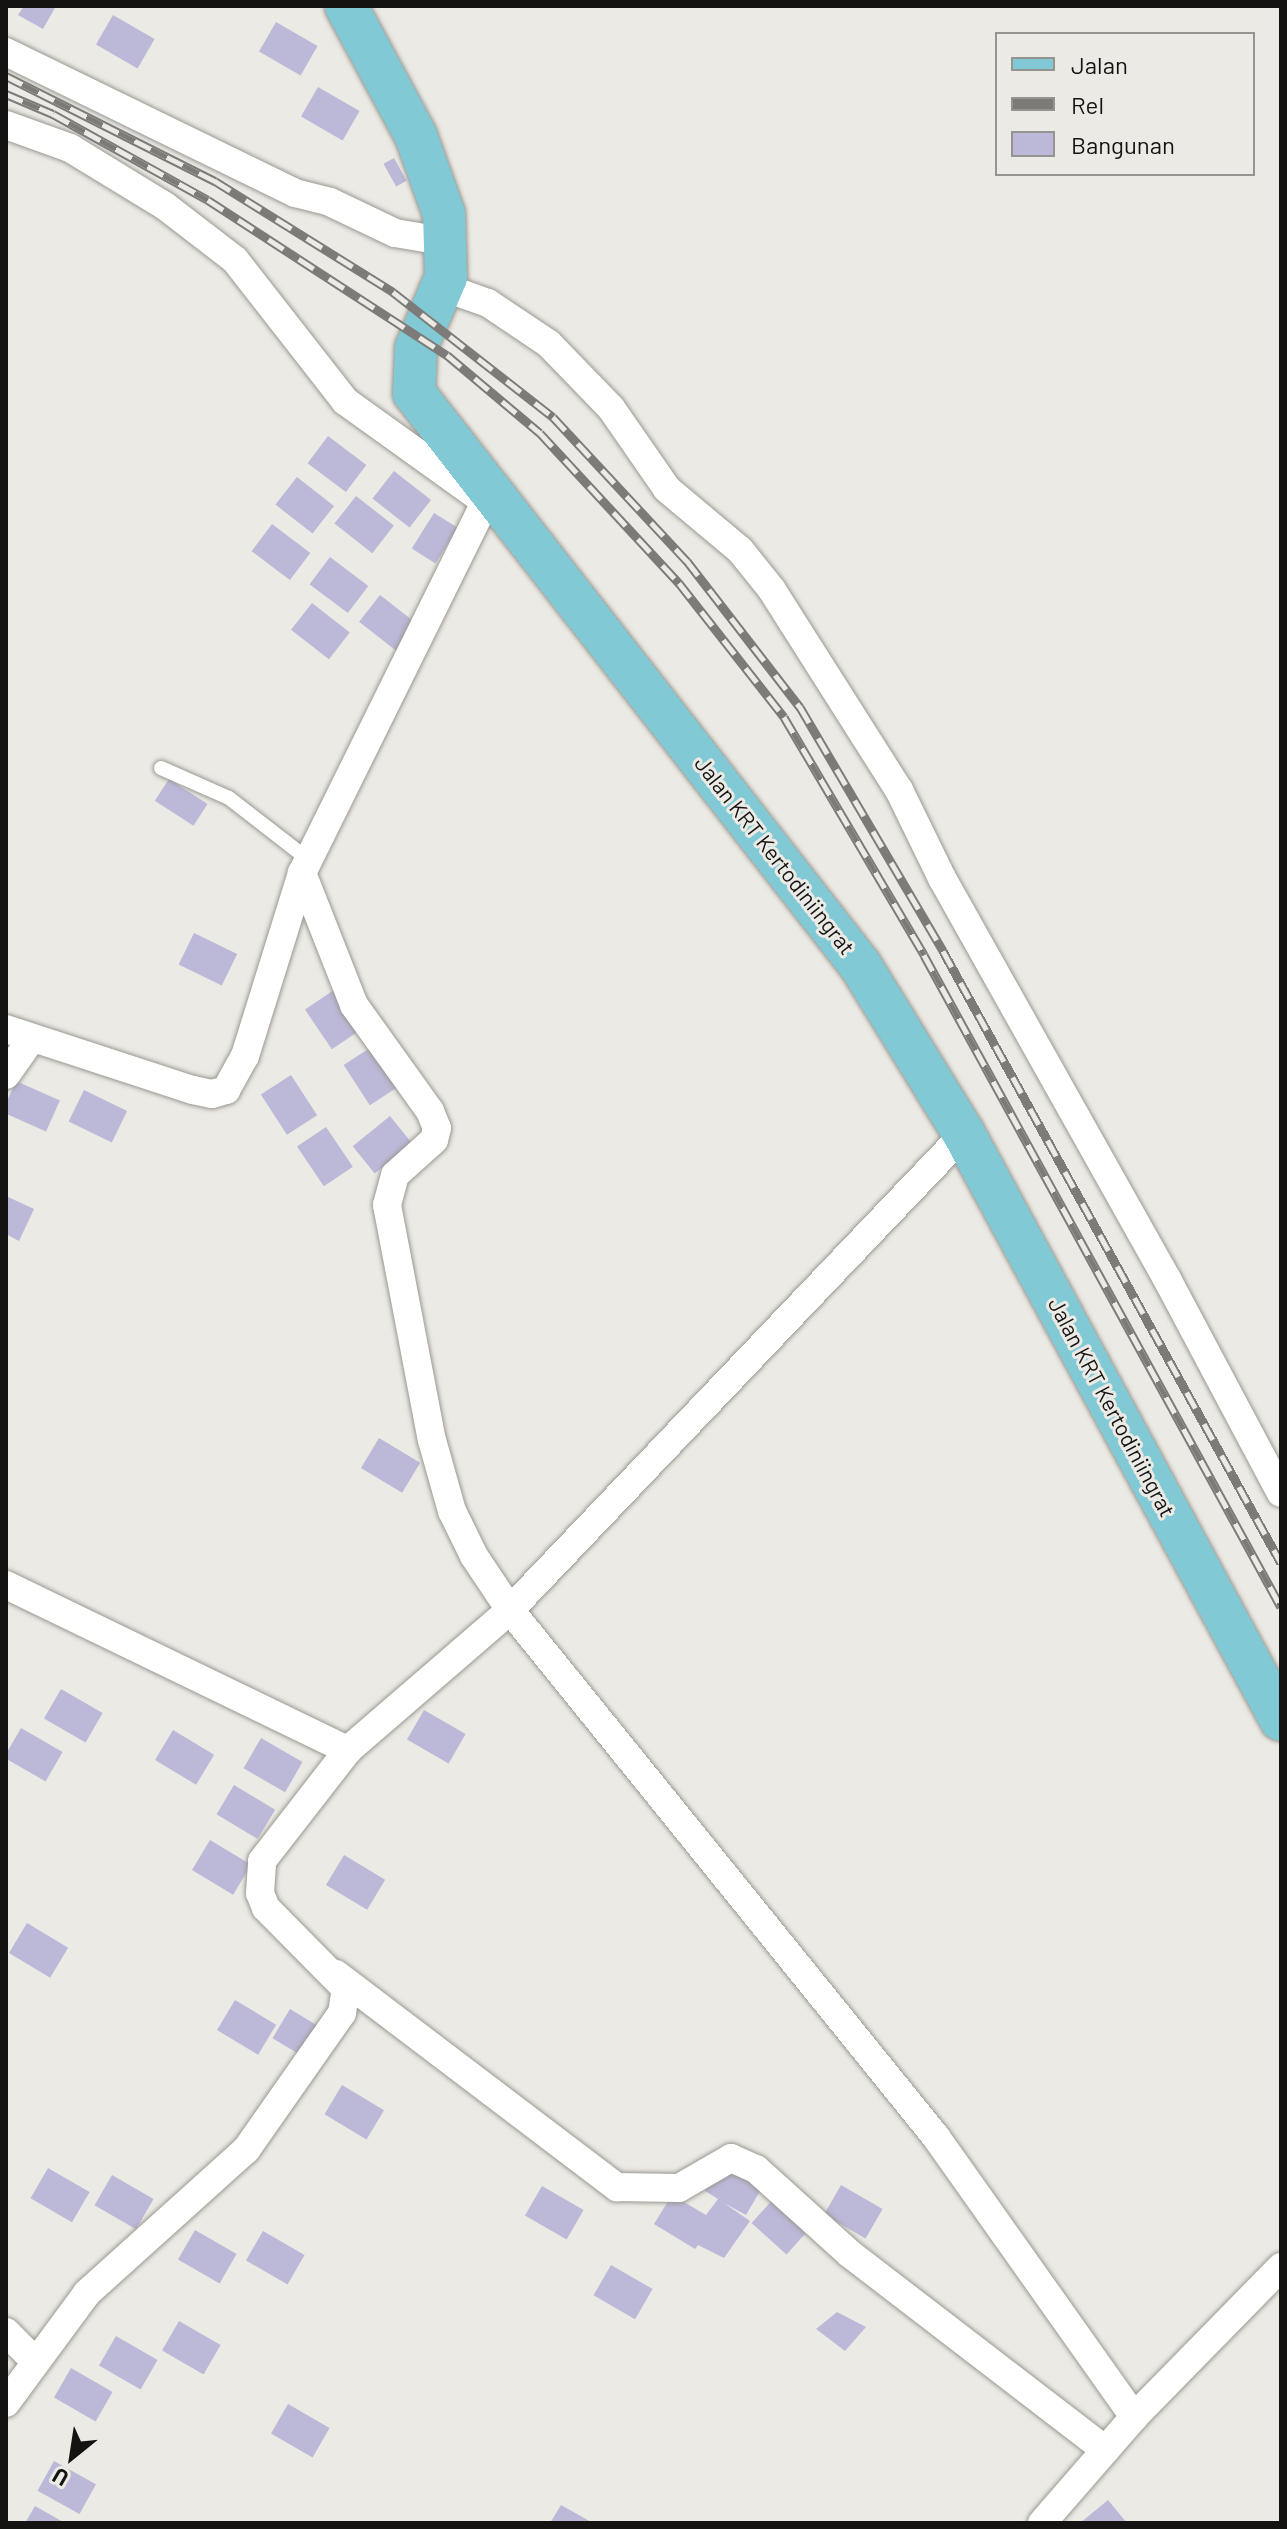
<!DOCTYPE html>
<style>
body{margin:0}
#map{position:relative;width:1287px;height:2529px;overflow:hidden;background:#eceae4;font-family:Barlow,sans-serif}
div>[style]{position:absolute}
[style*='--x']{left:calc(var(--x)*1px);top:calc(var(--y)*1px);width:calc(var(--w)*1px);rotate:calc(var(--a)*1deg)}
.building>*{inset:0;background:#bcb8d8;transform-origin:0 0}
.roads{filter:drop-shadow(0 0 2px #9a9892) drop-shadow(0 0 2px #9a9892)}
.lane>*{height:14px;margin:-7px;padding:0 7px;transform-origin:7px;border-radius:7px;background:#fff}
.street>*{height:28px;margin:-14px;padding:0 14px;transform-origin:14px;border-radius:14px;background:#fff}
.primary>*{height:42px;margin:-21px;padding:0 21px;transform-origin:21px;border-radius:21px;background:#82c9d6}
.rail>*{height:9px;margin-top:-4.5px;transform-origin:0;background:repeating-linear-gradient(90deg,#eceae4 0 18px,#7c7b77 0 36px);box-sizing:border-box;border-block:2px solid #7c7b77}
span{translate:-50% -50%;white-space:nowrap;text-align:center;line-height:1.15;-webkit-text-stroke:6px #eceae4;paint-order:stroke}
.street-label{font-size:22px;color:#141311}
.frame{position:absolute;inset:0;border:8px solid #141311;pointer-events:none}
.legend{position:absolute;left:995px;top:32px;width:260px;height:144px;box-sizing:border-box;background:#eceae4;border:2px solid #969490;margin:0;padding:10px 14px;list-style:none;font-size:24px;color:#141311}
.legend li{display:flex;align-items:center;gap:16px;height:40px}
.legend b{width:40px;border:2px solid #969490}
.north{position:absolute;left:32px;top:2417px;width:80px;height:80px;-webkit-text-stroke:6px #eceae4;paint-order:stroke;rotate:210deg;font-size:22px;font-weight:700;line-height:32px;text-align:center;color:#141311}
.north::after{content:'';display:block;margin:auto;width:28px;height:36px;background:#141311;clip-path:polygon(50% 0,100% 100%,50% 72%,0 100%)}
</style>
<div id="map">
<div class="building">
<i style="clip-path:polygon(24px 6px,56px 6px,43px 29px,18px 15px)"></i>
<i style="left:113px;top:15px;width:48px;height:34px;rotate:30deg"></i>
<i style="left:276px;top:22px;width:48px;height:34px;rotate:30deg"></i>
<i style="left:318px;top:87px;width:48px;height:34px;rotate:30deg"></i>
<i style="left:394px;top:158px;width:26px;height:12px;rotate:61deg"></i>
<i style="left:328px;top:436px;width:48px;height:34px;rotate:37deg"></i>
<i style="left:394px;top:471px;width:47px;height:35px;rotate:38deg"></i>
<i style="left:297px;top:477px;width:47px;height:35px;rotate:38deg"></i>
<i style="left:356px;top:496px;width:48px;height:35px;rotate:38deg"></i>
<i style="left:434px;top:513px;width:28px;height:42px;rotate:32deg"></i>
<i style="left:272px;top:524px;width:48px;height:34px;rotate:37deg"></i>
<i style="left:330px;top:557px;width:48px;height:34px;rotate:37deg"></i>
<i style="left:380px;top:595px;width:48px;height:34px;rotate:38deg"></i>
<i style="left:312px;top:603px;width:48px;height:34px;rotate:38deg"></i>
<i style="left:169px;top:779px;width:46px;height:26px;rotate:33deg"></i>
<i style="left:194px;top:933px;width:48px;height:35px;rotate:26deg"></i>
<i style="left:334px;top:990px;width:48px;height:35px;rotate:56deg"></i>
<i style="left:373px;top:1046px;width:48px;height:35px;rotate:57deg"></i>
<i style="left:291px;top:1075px;width:48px;height:36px;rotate:57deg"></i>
<i style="left:16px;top:1081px;width:48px;height:34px;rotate:24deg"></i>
<i style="left:84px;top:1090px;width:48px;height:35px;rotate:26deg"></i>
<i style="left:390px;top:1116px;width:35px;height:48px;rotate:51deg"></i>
<i style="left:326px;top:1127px;width:48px;height:35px;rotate:56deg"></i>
<i style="clip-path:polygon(6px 1196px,34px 1209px,19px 1241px,6px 1234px)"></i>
<i style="left:379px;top:1438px;width:48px;height:35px;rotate:31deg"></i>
<i style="left:61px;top:1689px;width:48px;height:34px;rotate:30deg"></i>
<i style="left:424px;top:1710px;width:48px;height:34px;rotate:30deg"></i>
<i style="left:21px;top:1728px;width:48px;height:34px;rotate:30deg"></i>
<i style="left:173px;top:1730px;width:48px;height:35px;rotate:31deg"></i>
<i style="left:261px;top:1738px;width:48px;height:35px;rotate:30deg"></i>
<i style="left:234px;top:1785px;width:48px;height:34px;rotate:31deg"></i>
<i style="left:210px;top:1840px;width:48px;height:35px;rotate:31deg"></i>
<i style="left:344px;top:1855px;width:48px;height:35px;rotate:31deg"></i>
<i style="left:27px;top:1923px;width:48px;height:35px;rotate:31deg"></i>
<i style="left:235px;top:2000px;width:48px;height:35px;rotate:31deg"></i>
<i style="left:290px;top:2009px;width:42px;height:34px;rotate:31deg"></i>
<i style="left:342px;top:2085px;width:49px;height:34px;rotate:31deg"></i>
<i style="clip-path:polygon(722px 2161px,763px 2186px,746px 2215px,724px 2203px,750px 2221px,724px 2258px,698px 2245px,695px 2249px,654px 2224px,672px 2195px,706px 2215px,718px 2199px,705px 2191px)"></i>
<i style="left:48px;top:2168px;width:48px;height:35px;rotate:30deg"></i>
<i style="left:112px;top:2175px;width:48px;height:35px;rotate:30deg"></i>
<i style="left:841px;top:2185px;width:48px;height:34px;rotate:30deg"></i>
<i style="left:542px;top:2186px;width:48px;height:34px;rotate:30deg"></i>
<i style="left:775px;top:2197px;width:47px;height:35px;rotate:42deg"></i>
<i style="left:195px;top:2230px;width:48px;height:34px;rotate:30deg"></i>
<i style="left:263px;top:2231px;width:48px;height:34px;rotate:30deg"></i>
<i style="left:611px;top:2265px;width:48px;height:35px;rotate:30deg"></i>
<i style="clip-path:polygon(837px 2312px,866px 2327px,845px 2351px,816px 2329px)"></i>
<i style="left:179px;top:2321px;width:48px;height:34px;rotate:30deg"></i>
<i style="left:116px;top:2336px;width:48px;height:34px;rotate:30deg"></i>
<i style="left:71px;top:2368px;width:48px;height:34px;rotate:30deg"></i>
<i style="left:288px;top:2404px;width:48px;height:34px;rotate:30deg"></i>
<i style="left:54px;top:2461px;width:48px;height:34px;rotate:29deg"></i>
<i style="clip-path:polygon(1108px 2500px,1127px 2523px,1080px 2523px)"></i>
<i style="clip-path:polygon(561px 2505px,593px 2523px,550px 2523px)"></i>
<i style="clip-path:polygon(35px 2506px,65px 2523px,25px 2523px)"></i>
</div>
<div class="roads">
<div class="lane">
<i style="--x:161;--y:768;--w:74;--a:23.8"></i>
<i style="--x:229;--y:798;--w:101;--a:37.8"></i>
</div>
<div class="street">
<i style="--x:6;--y:52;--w:322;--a:26"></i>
<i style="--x:295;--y:193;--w:36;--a:14"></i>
<i style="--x:330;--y:202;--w:72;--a:25.5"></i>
<i style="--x:395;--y:233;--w:54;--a:9.6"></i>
<i style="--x:6;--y:125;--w:68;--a:19.8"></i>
<i style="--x:70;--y:148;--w:111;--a:31.4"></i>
<i style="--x:165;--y:206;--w:88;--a:37.6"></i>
<i style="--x:235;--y:260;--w:179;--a:52"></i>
<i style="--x:345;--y:401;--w:171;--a:35.7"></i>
<i style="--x:443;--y:287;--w:48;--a:19.6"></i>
<i style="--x:488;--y:303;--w:73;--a:33.9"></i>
<i style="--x:549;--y:344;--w:89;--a:45.9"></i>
<i style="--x:611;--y:408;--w:98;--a:55.3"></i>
<i style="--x:667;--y:489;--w:95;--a:39.9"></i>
<i style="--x:740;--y:550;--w:51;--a:51.3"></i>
<i style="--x:772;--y:590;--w:237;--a:57.6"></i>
<i style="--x:899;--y:790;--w:98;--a:64"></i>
<i style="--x:942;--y:878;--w:460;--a:60.7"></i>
<i style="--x:1167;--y:1279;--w:242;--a:62"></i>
<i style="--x:302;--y:873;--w:142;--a:68.5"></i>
<i style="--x:354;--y:1005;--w:130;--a:54.4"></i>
<i style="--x:430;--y:1111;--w:18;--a:68"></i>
<i style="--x:437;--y:1128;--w:12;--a:104"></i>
<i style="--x:434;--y:1140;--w:52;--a:138.1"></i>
<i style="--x:395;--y:1175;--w:31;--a:105"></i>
<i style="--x:387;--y:1205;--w:239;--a:79.2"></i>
<i style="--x:432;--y:1440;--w:74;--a:74.3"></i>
<i style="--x:452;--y:1511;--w:50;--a:63.9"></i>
<i style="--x:474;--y:1556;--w:65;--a:56.3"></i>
<i style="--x:510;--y:1610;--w:678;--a:51.05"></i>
<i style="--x:936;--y:2137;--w:343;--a:54.7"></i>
<i style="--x:6;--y:1029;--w:197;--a:18.1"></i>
<i style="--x:193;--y:1090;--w:19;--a:12"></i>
<i style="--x:212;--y:1094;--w:15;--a:-16"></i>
<i style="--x:226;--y:1090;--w:39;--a:-61"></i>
<i style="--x:245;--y:1056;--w:192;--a:-72.7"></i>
<i style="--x:302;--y:873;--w:428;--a:-63.7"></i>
<i style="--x:6;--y:1075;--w:42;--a:-54.8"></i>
<i style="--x:6;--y:1585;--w:380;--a:25.8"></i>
<i style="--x:336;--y:1974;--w:353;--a:37.2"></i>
<i style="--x:617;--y:2187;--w:62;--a:0.9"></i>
<i style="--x:679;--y:2188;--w:60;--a:-30"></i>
<i style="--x:731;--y:2158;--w:27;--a:24"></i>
<i style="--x:756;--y:2169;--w:127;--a:42.1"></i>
<i style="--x:850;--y:2254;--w:322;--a:37.5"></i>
<i style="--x:6;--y:2332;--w:40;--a:45"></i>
<i style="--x:6;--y:2403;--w:137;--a:-53.6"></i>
<i style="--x:87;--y:2293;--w:214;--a:-42"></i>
<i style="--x:246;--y:2150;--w:167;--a:-55"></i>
<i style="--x:342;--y:2013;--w:24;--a:-81"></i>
<i style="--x:346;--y:1989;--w:114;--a:-134.6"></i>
<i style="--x:266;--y:1908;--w:16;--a:-112"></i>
<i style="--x:260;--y:1893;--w:32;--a:-86"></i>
<i style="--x:262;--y:1861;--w:140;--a:-52.2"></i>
<i style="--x:348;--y:1750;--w:214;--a:-40.8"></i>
<i style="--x:510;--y:1610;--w:658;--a:-46.36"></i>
<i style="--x:1042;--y:2523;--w:140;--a:-49"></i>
<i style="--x:1134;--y:2417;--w:210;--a:-45.6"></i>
</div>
<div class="primary">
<i style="--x:346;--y:6;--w:148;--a:61.7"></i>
<i style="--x:416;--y:136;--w:83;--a:70.3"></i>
<i style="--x:444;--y:214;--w:63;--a:88.2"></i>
<i style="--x:446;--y:277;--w:77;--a:112.9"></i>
<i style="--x:416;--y:348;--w:45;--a:92.5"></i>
<i style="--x:414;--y:393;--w:725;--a:52.06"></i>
<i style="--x:860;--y:965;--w:198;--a:58.4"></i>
<i style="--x:964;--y:1134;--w:666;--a:61.59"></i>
</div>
</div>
<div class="rail">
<i style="--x:6;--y:76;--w:234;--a:26.7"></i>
<i style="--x:215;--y:181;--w:210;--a:31.9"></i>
<i style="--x:393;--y:292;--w:203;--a:38"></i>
<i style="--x:553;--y:417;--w:197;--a:47.1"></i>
<i style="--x:687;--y:561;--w:185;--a:52.3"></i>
<i style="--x:800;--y:707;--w:283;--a:59.6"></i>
<i style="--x:943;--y:951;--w:699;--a:61.09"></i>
<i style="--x:6;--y:94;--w:51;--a:23.1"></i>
<i style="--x:53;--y:114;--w:177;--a:29"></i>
<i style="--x:208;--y:200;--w:285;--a:33"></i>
<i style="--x:447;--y:355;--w:121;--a:40"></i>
<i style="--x:540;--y:433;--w:205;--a:47.2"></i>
<i style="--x:679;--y:583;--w:170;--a:51.9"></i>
<i style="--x:784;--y:717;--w:276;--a:59.5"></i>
<i style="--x:924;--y:955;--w:743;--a:61.3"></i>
</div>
<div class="street-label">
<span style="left:775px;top:855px;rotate:52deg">Jalan KRT Kertodiniingrat</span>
<span style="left:1112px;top:1407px;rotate:62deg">Jalan KRT Kertodiniingrat</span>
</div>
<div class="frame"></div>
<ul class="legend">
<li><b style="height:10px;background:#82c9d6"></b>Jalan</li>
<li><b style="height:10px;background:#7c7b77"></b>Rel</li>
<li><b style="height:22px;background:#bcb8d8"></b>Bangunan</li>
</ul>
<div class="north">U</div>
</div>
